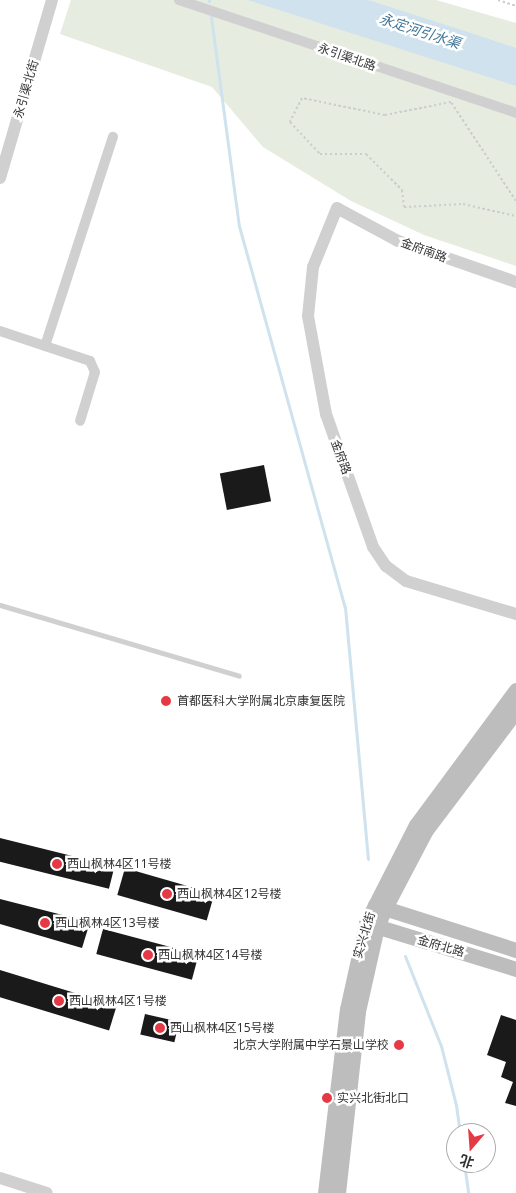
<!DOCTYPE html>
<meta charset="utf-8">
<style>
body{margin:0}
#map{position:relative;width:516px;height:1193px;overflow:hidden;background:#fff;font-family:"Noto Sans","Noto Sans SC",sans-serif}
div>[style]{position:absolute}
[style*='--x']{left:calc(var(--x)*1px);top:calc(var(--y)*1px);width:calc(var(--w)*1px);rotate:calc(var(--a)*1deg)}
.green>*{inset:0;background:#e6ecdf}
.water>*{inset:0;background:#cfe2ee}
.stream>*{height:3px;margin:-1.5px;padding:0 1.5px;transform-origin:1.5px;border-radius:1.5px;background:#cfe2ee}
.building>*{inset:0;background:#1a1a1a;transform-origin:0 0}
.path>*{height:2px;margin-top:-1px;transform-origin:0;background:repeating-linear-gradient(90deg,#cdcdcd 0 2.5px,transparent 0 5px)}
.service>*{height:5px;margin:-2.5px;padding:0 2.5px;transform-origin:2.5px;border-radius:2.5px;background:#d0d0d0}
.minor>*{height:10px;margin:-5px;padding:0 5px;transform-origin:5px;border-radius:5px;background:#d0d0d0}
.tertiary>*{height:12px;margin:-6px;padding:0 6px;transform-origin:6px;border-radius:6px;background:#d0d0d0}
.secondary>*{height:15px;margin:-7.5px;padding:0 7.5px;transform-origin:7.5px;border-radius:7.5px;background:#bdbdbd}
.dots>*{width:14px;height:14px;translate:-50% -50%;box-sizing:border-box;border:2px solid #fff;border-radius:50%}
span{translate:-50% -50%;white-space:nowrap;text-align:center;line-height:1.15;-webkit-text-stroke:5px #fff;paint-order:stroke}
.street-label{font-size:12px;color:#333}
.poi-label{font-size:12px;color:#333}
.left{translate:0 -50%;text-align:left}
.right{translate:-100% -50%;text-align:right}
.water-label{font-size:14px;color:#3f7597;font-style:italic}
.north{position:absolute;left:446px;top:1123px;width:50px;height:50px;box-sizing:border-box;background:#fff;border:1px solid #adadad;border-radius:50%;rotate:198deg;font-size:14px;font-weight:700;line-height:20px;text-align:center;color:#333}
.north::after{content:'';display:block;margin:auto;width:18px;height:22px;background:#e63946;clip-path:polygon(50% 0,100% 100%,50% 72%,0 100%)}
</style>
<div id="map">
<div class="green">
<i style="clip-path:polygon(71px 0,436px 0,516px 23px,516px 266px,424px 235px,351px 201px,263px 147px,212px 87px,60px 34px)"></i>
</div>
<div class="water">
<i style="clip-path:polygon(248px 0,368px 0,474px 34px,516px 48px,516px 86px)"></i>
</div>
<div class="stream">
<i style="--x:209;--y:0;--w:1;--a:90"></i>
<i style="--x:211;--y:17;--w:211;--a:82.4"></i>
<i style="--x:239;--y:226;--w:395;--a:74.5"></i>
<i style="--x:345;--y:607;--w:253;--a:84.8"></i>
<i style="--x:405;--y:956;--w:97;--a:68.2"></i>
<i style="--x:441;--y:1046;--w:61;--a:75.7"></i>
<i style="--x:456;--y:1105;--w:28;--a:82"></i>
<i style="--x:464;--y:1163;--w:30;--a:82"></i>
</div>
<div class="building">
<i style="left:264px;top:465px;width:37px;height:45px;rotate:79deg"></i>
<i style="left:0;top:838px;width:118px;height:23px;rotate:14deg"></i>
<i style="left:125px;top:868px;width:93px;height:28px;rotate:16deg"></i>
<i style="clip-path:polygon(0 899px,90px 922px,82px 948px,0 924px)"></i>
<i style="left:103px;top:929px;width:99px;height:26px;rotate:15deg"></i>
<i style="left:0;top:970px;width:122px;height:26px;rotate:17deg"></i>
<i style="left:145px;top:1014px;width:35px;height:21px;rotate:13deg"></i>
<i style="clip-path:polygon(501px 1015px,516px 1020px,516px 1106px,505px 1103px,513px 1082px,501px 1077px,506px 1062px,487px 1055px)"></i>
</div>
<div class="path">
<i style="--x:498;--y:0;--w:19;--a:18"></i>
<i style="--x:516;--y:201;--w:118;--a:-123.3"></i>
<i style="--x:451;--y:102;--w:67;--a:168.9"></i>
<i style="--x:385;--y:115;--w:85;--a:-168.4"></i>
<i style="--x:302;--y:98;--w:27;--a:117"></i>
<i style="--x:290;--y:122;--w:44;--a:46.8"></i>
<i style="--x:320;--y:154;--w:46;--a:0"></i>
<i style="--x:366;--y:154;--w:51;--a:45"></i>
<i style="--x:402;--y:190;--w:17;--a:83"></i>
<i style="--x:404;--y:207;--w:59;--a:-2.9"></i>
<i style="--x:463;--y:204;--w:54;--a:12.8"></i>
</div>
<div class="service">
<i style="--x:0;--y:605;--w:249;--a:16.5"></i>
</div>
<div class="minor">
<i style="--x:179;--y:0;--w:355;--a:18.5"></i>
<i style="--x:0;--y:331;--w:95;--a:18.4"></i>
<i style="--x:90;--y:361;--w:12;--a:66"></i>
<i style="--x:95;--y:372;--w:51;--a:107"></i>
<i style="--x:45;--y:346;--w:220;--a:-72"></i>
</div>
<div class="tertiary">
<i style="--x:0;--y:178;--w:185;--a:-73.7"></i>
<i style="--x:516;--y:282;--w:125;--a:-160.8"></i>
<i style="--x:398;--y:241;--w:69;--a:-151.6"></i>
<i style="--x:337;--y:208;--w:64;--a:112.1"></i>
<i style="--x:313;--y:267;--w:49;--a:95.8"></i>
<i style="--x:308;--y:316;--w:100;--a:79.6"></i>
<i style="--x:326;--y:414;--w:141;--a:70.5"></i>
<i style="--x:373;--y:547;--w:23;--a:56"></i>
<i style="--x:386;--y:566;--w:25;--a:37"></i>
<i style="--x:406;--y:581;--w:115;--a:16.7"></i>
<i style="--x:0;--y:1178;--w:49;--a:17.7"></i>
</div>
<div class="secondary">
<i style="--x:375;--y:905;--w:148;--a:17.7"></i>
<i style="--x:369;--y:924;--w:154;--a:17"></i>
<i style="--x:325;--y:1193;--w:185;--a:-83.2"></i>
<i style="--x:347;--y:1009;--w:88;--a:-77.5"></i>
<i style="--x:366;--y:923;--w:110;--a:-63"></i>
<i style="--x:416;--y:825;--w:168;--a:-53.5"></i>
<i style="--x:338;--y:1193;--w:183;--a:-83.7"></i>
<i style="--x:358;--y:1011;--w:86;--a:-77.3"></i>
<i style="--x:377;--y:927;--w:21;--a:-67"></i>
<i style="--x:385;--y:908;--w:88;--a:-62.3"></i>
<i style="--x:426;--y:830;--w:149;--a:-52.9"></i>
</div>
<div class="dots">
<i style="left:166px;top:701px;background:#e63946"></i>
<i style="left:57px;top:864px;background:#e63946"></i>
<i style="left:167px;top:894px;background:#e63946"></i>
<i style="left:45px;top:923px;background:#e63946"></i>
<i style="left:148px;top:955px;background:#e63946"></i>
<i style="left:59px;top:1001px;background:#e63946"></i>
<i style="left:160px;top:1028px;background:#e63946"></i>
<i style="left:399px;top:1045px;background:#e63946"></i>
<i style="left:327px;top:1098px;background:#e63946"></i>
</div>
<div class="street-label">
<span style="left:347px;top:57px;rotate:19deg">永引渠北路</span>
<span style="left:26px;top:89px;rotate:-74deg">永引渠北街</span>
<span style="left:424px;top:250px;rotate:20deg">金府南路</span>
<span style="left:341px;top:457px;rotate:70deg">金府路</span>
<span style="left:364px;top:935px;rotate:-73deg">实兴北街</span>
<span style="left:441px;top:946px;rotate:16deg">金府北路</span>
</div>
<div class="poi-label">
<span class="left" style="left:177px;top:701px">首都医科大学附属北京康复医院</span>
<span class="left" style="left:67px;top:864px">西山枫林4区11号楼</span>
<span class="left" style="left:177px;top:894px">西山枫林4区12号楼</span>
<span class="left" style="left:55px;top:923px">西山枫林4区13号楼</span>
<span class="left" style="left:158px;top:955px">西山枫林4区14号楼</span>
<span class="left" style="left:69px;top:1001px">西山枫林4区1号楼</span>
<span class="left" style="left:170px;top:1028px">西山枫林4区15号楼</span>
<span class="right" style="left:389px;top:1045px">北京大学附属中学石景山学校</span>
<span class="left" style="left:337px;top:1098px">实兴北街北口</span>
</div>
<div class="water-label">
<span style="left:420px;top:31px;rotate:18deg">永定河引水渠</span>
</div>
<div class="north">北</div>
</div>
